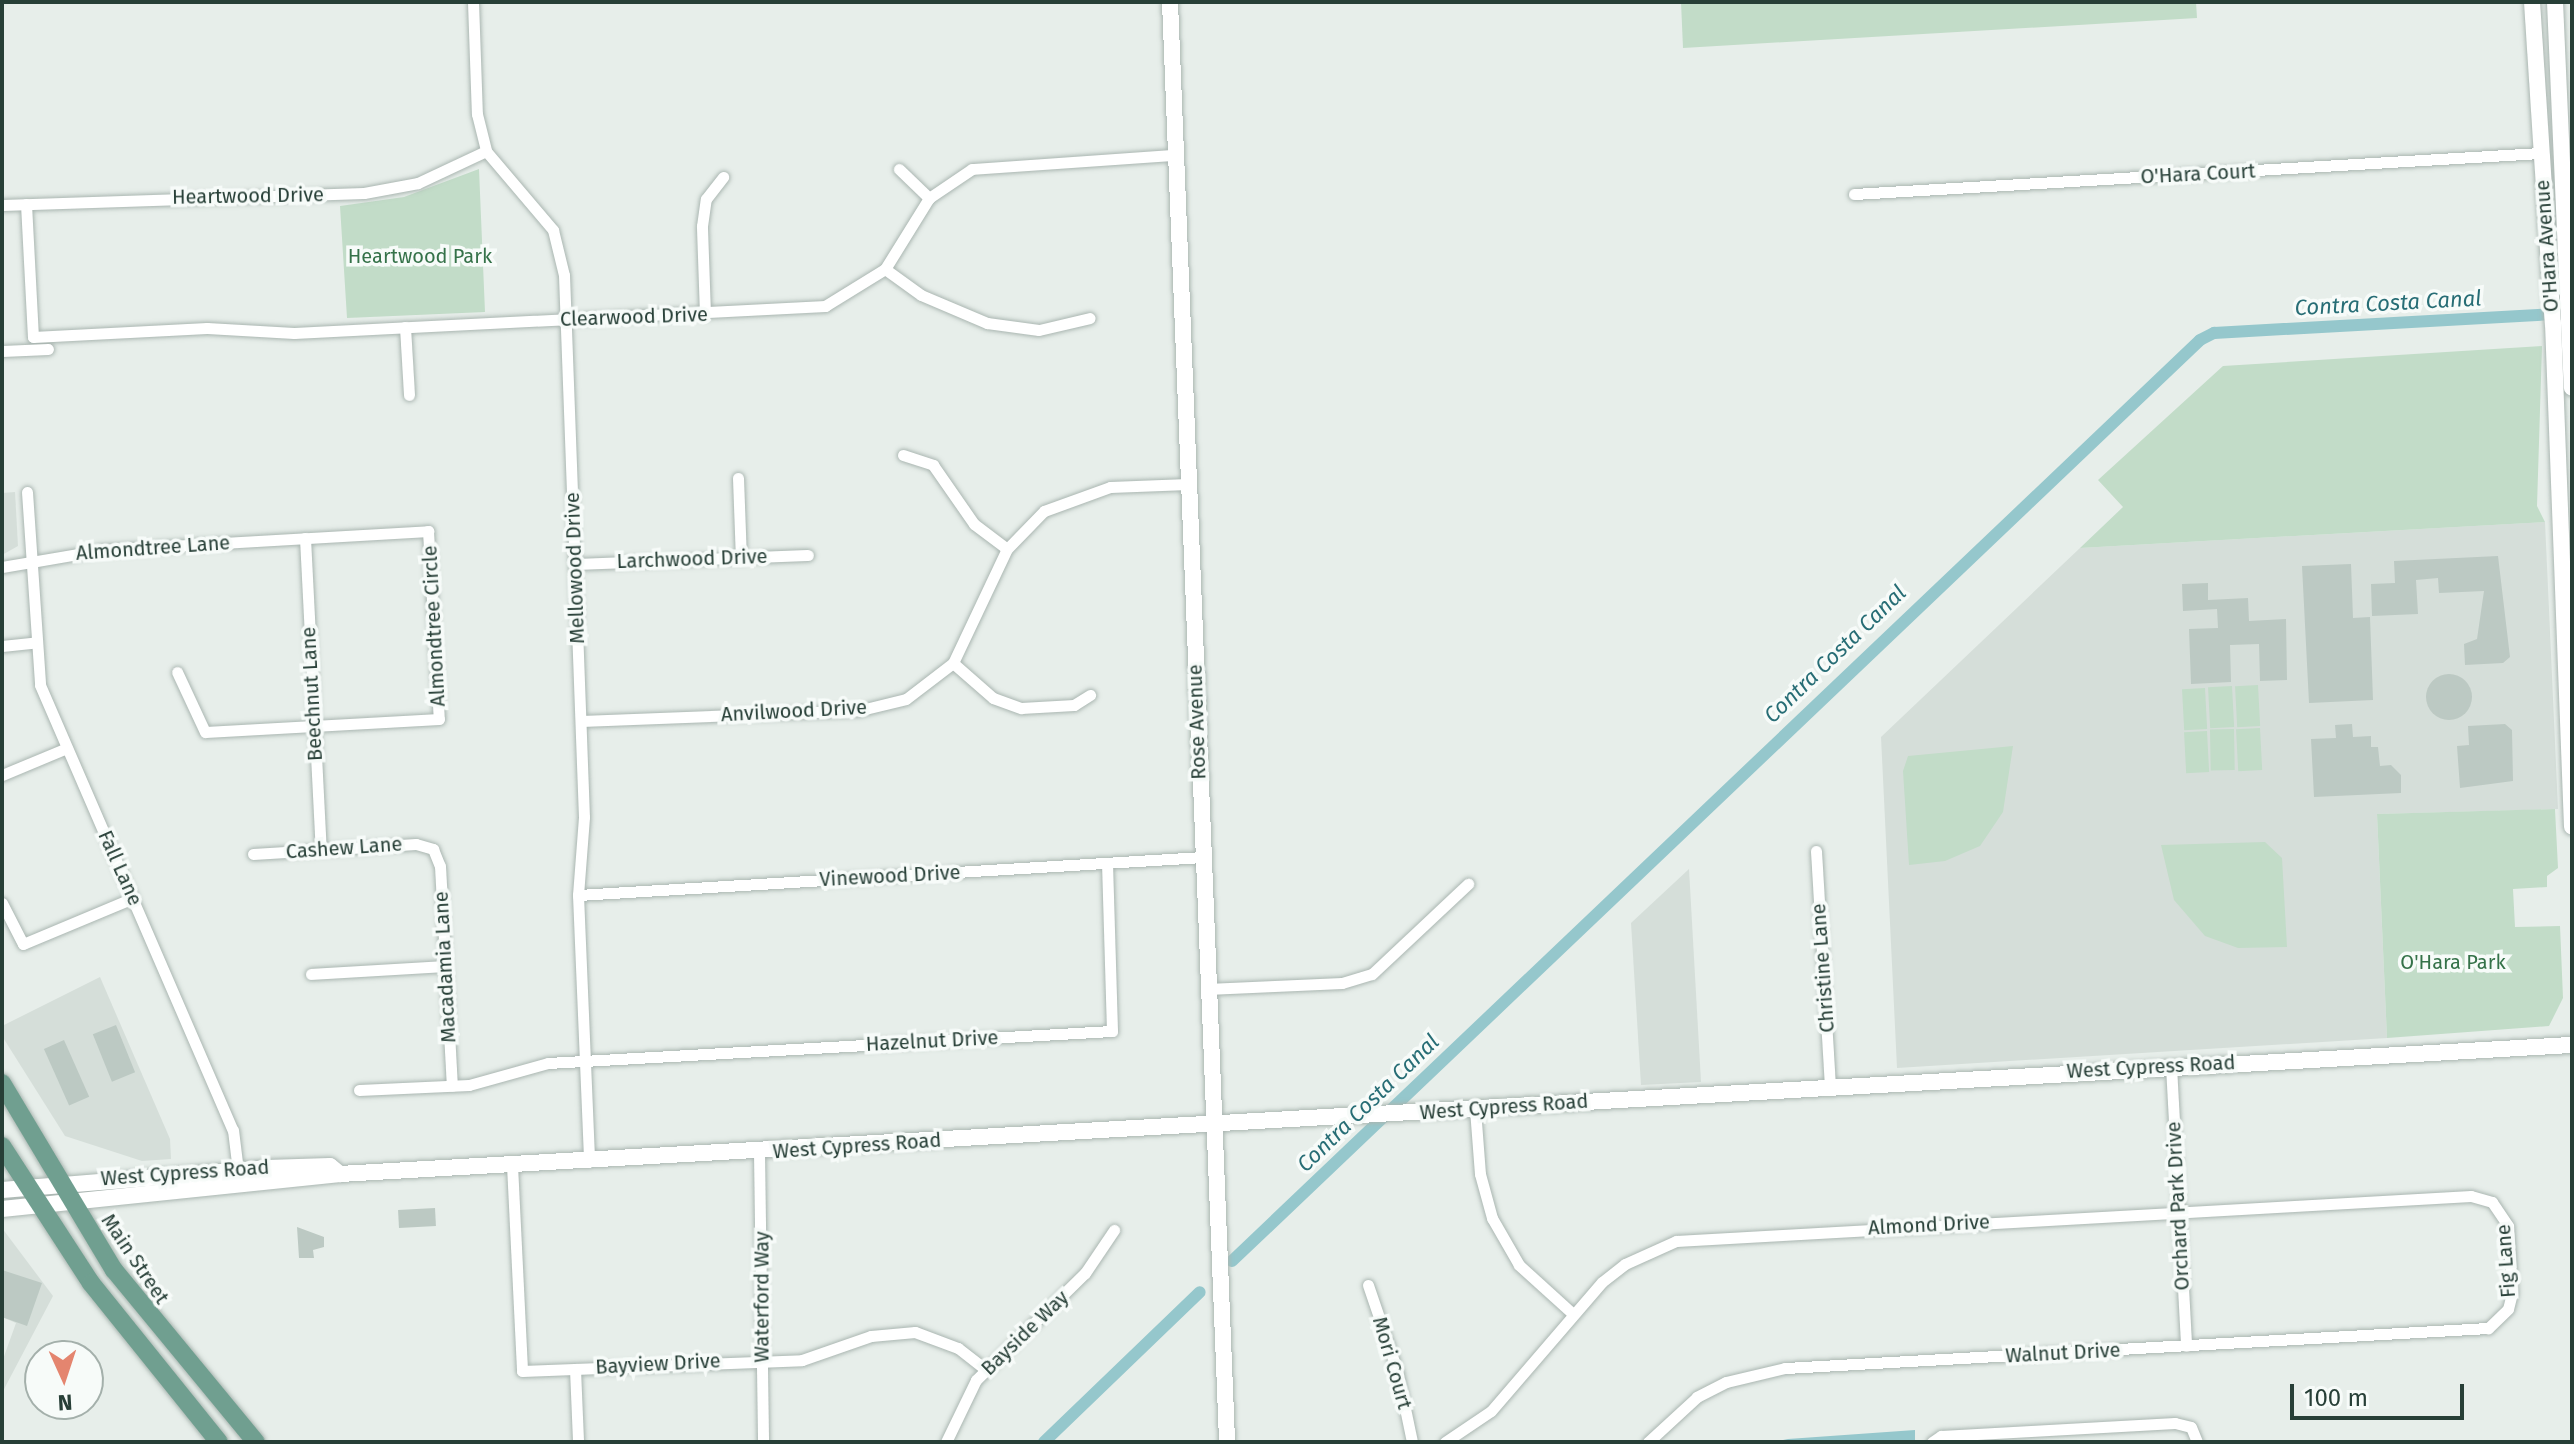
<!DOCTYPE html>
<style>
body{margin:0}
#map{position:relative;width:2574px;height:1444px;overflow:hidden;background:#e7eeea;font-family:"Fira Sans",sans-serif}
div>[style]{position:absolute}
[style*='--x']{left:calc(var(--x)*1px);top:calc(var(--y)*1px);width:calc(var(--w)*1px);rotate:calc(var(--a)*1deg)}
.built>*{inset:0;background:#d5ded9}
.green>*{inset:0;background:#c2dcc8;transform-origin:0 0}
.water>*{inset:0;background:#95c7cc}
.canal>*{height:12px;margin:-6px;padding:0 6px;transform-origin:6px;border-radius:6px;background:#95c7cc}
.building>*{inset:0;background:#bcc9c3;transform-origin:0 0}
.round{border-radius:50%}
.roads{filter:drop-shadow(0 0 2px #aab6b1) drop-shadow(0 0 2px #aab6b1)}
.street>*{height:11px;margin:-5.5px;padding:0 5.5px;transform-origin:5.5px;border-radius:5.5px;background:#fff}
.secondary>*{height:16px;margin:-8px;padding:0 8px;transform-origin:8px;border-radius:8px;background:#fff}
.primary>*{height:18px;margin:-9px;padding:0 9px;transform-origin:9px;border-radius:9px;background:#709f90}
span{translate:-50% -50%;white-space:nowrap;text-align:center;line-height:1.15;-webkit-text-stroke:7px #f7fbf9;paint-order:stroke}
.street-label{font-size:20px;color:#273f37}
.park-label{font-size:20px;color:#357249}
.water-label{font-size:22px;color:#276d75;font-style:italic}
.frame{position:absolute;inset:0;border:4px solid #273f37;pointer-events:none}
.north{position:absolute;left:24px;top:1340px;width:80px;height:80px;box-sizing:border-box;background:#f7fbf9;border:2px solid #a4b0ab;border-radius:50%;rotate:177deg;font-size:22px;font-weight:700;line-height:32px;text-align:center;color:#273f37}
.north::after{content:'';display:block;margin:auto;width:28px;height:36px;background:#e4856f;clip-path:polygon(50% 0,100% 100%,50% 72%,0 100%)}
.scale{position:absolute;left:2290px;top:1384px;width:174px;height:36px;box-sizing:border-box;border:4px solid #273f37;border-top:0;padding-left:10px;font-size:24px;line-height:28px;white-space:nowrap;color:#273f37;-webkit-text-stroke:6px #f7fbf9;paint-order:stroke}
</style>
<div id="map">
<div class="built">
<i style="clip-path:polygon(15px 492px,18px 546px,2px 555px,2px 493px)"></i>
<i style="clip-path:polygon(2545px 522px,2558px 809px,2377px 814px,2387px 1038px,1897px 1068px,1881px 737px,2080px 548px)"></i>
<i style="clip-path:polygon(1689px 869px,1701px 1082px,1641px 1085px,1631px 923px)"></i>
<i style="clip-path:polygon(100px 977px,170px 1139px,171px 1159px,142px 1161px,65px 1136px,2px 1036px,2px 1026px)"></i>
<i style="clip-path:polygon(2px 1228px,53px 1296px,2px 1393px,2px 1362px,16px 1323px,2px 1317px)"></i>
</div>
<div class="green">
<i style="clip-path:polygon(1681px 2px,2196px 2px,2197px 18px,1683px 48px)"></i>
<i style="clip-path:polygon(479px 169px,485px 312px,347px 318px,340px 206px,404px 197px)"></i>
<i style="clip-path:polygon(2542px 346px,2537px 506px,2545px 522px,2080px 548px,2123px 507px,2098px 480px,2223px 366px)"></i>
<i style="left:2258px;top:685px;width:41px;height:23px;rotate:87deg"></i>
<i style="left:2232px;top:686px;width:41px;height:24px;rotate:87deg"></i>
<i style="left:2205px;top:688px;width:41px;height:23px;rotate:87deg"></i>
<i style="left:2260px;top:728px;width:42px;height:24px;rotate:87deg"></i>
<i style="left:2234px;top:729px;width:41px;height:24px;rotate:89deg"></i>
<i style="left:2207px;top:731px;width:41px;height:23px;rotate:87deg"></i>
<i style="clip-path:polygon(2013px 746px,2003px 812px,1980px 846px,1945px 861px,1909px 865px,1903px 771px,1908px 756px)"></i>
<i style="clip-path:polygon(2555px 809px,2558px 868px,2547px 876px,2547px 887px,2513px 889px,2515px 927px,2560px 926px,2563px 998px,2549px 1026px,2387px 1038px,2377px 814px)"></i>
<i style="clip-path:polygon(2265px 842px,2282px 858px,2287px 947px,2238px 948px,2205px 936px,2174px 900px,2161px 845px)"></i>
</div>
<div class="water">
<i style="clip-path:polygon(1915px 1430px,1915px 1442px,1772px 1442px,1788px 1439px)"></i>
</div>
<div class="canal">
<i style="--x:1232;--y:1261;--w:1336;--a:-43.57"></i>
<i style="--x:2200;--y:340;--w:16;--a:-27"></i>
<i style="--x:2214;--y:333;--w:346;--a:-3.2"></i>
<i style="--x:1044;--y:1442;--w:216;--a:-43.9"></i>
</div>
<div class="building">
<i style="clip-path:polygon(2498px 556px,2510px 657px,2503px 663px,2465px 665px,2464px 644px,2477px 639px,2484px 591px,2439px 593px,2438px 578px,2416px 580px,2418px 614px,2372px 616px,2371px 584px,2395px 583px,2394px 561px)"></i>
<i style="clip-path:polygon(2351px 564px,2353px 618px,2370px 617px,2373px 700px,2309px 703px,2302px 566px)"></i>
<i style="clip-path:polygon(2208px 583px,2208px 600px,2248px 598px,2249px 621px,2286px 619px,2287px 680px,2260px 681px,2259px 644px,2230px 645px,2231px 682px,2191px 684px,2189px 629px,2218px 628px,2217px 609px,2183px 611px,2182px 584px)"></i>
<i class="round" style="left:2426px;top:674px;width:46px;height:46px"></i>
<i style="clip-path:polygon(2352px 724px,2353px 737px,2371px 736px,2371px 747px,2378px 747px,2380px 766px,2391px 765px,2401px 775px,2401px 793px,2314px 797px,2311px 739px,2336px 738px,2335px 725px)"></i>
<i style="clip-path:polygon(2505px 724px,2512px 730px,2513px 781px,2460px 788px,2457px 746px,2469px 745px,2468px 726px)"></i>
<i style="left:116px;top:1025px;width:51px;height:25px;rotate:68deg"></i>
<i style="left:64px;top:1040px;width:62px;height:22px;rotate:66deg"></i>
<i style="left:435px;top:1208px;width:18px;height:37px;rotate:87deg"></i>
<i style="clip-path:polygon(297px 1227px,324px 1237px,324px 1247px,313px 1250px,314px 1258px,299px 1258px)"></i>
<i style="clip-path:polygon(2px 1270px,42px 1283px,27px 1326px,2px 1317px)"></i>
</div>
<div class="roads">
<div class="street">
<i style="--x:473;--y:2;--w:112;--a:88"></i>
<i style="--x:477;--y:114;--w:38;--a:76"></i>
<i style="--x:486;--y:151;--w:104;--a:49.7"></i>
<i style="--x:553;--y:230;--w:46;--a:76.3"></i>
<i style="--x:564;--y:275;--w:542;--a:87.89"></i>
<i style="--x:584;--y:817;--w:78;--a:94.4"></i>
<i style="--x:578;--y:895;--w:267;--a:87.6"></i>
<i style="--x:899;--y:169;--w:42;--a:44"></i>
<i style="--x:1854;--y:194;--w:687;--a:-3.42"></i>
<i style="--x:26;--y:204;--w:133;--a:87"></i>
<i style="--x:33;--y:337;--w:174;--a:-3"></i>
<i style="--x:207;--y:328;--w:87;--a:3.3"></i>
<i style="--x:294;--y:333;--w:532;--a:-2.91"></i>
<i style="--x:825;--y:306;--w:70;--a:-31.7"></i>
<i style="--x:885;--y:269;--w:84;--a:-58.2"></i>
<i style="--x:929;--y:198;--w:52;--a:-34"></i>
<i style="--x:972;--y:169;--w:202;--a:-4"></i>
<i style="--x:2;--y:205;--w:362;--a:-1.9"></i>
<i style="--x:364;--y:193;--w:55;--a:-10.5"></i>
<i style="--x:418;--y:183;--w:75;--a:-25.2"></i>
<i style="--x:885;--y:269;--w:44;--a:35.8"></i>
<i style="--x:921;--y:295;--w:72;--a:23"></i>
<i style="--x:987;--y:323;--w:52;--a:7.7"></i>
<i style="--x:1039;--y:330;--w:52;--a:-13.2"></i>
<i style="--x:705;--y:314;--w:88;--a:-92"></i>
<i style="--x:702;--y:226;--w:27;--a:-82"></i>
<i style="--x:706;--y:199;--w:28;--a:-52"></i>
<i style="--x:405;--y:327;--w:68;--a:86.6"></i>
<i style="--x:2;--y:351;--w:46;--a:-2.5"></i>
<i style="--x:903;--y:455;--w:32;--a:18"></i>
<i style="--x:933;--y:465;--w:72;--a:55.2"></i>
<i style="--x:974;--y:524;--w:41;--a:37.1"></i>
<i style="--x:738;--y:478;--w:80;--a:87.9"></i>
<i style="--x:27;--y:492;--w:193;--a:86.1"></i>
<i style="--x:40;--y:685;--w:485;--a:66.6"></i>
<i style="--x:233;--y:1130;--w:39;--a:83"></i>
<i style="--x:305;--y:538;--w:311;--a:87.1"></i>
<i style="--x:575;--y:564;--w:233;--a:-2.2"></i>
<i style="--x:2;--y:567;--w:100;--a:-9.7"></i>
<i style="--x:101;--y:550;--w:328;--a:-3.3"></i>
<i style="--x:428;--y:531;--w:188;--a:86.7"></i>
<i style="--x:439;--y:719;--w:234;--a:176.8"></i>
<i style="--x:205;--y:732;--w:66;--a:-115"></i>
<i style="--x:2;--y:646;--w:31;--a:-6"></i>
<i style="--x:953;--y:663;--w:53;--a:41.2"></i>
<i style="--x:993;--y:698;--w:30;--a:20"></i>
<i style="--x:1021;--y:708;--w:53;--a:-3.2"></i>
<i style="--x:1074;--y:705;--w:19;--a:-32"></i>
<i style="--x:581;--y:721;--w:280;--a:-2.2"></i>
<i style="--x:861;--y:710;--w:46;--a:-13.7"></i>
<i style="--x:906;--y:699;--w:59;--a:-37.5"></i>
<i style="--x:953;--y:663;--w:126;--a:-64.7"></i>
<i style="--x:1007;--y:549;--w:53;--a:-45.8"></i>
<i style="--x:1044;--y:511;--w:70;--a:-20"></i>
<i style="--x:1110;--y:487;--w:78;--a:-2.2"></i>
<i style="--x:2;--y:775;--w:70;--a:-22.6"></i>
<i style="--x:1816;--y:851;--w:235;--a:86.6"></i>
<i style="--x:253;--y:854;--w:163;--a:-3.5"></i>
<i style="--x:416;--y:844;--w:18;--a:16"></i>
<i style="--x:433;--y:849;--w:18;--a:68"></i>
<i style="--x:440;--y:866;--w:220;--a:86.9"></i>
<i style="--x:578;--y:895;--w:625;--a:-3.48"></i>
<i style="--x:2;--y:903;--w:46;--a:62.9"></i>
<i style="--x:23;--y:944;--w:119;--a:-22.7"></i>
<i style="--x:311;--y:974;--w:133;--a:-3.4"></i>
<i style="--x:1207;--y:989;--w:135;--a:-2.5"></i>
<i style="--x:1342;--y:983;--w:31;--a:-17"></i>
<i style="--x:1372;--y:974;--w:132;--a:-43.2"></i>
<i style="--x:2171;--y:1066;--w:280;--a:86.9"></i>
<i style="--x:359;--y:1090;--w:110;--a:-2.6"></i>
<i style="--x:469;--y:1085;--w:82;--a:-15.6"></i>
<i style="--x:548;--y:1063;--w:565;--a:-3.25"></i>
<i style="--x:1112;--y:1031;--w:168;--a:-91.7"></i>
<i style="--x:1475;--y:1109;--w:65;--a:85.6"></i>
<i style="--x:1480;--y:1174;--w:46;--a:74.7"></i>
<i style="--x:1492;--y:1218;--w:54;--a:60.1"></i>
<i style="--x:1519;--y:1265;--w:73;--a:42.2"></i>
<i style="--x:759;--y:1152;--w:290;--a:89.2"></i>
<i style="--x:512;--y:1165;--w:206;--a:87.2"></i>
<i style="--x:522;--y:1371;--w:280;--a:-2.2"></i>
<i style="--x:802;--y:1360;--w:73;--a:-19.2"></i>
<i style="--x:871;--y:1336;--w:44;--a:-5.2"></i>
<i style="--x:915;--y:1332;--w:46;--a:20.4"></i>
<i style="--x:958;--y:1348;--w:36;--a:38"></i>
<i style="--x:1368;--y:1285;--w:90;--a:71.2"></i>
<i style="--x:1397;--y:1370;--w:74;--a:78.2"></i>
<i style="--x:575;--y:1369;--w:73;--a:87.6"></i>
<i style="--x:946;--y:1442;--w:69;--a:-64.2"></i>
<i style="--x:976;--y:1380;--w:153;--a:-44.5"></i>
<i style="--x:1085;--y:1273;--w:52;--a:-56"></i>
<i style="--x:1445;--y:1442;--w:55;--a:-34"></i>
<i style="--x:1491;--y:1411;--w:170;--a:-49.3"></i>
<i style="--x:1602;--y:1282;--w:29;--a:-38"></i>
<i style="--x:1625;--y:1264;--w:56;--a:-24.3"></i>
<i style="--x:1676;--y:1241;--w:796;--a:-3.24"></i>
<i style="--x:2471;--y:1196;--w:22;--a:16"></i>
<i style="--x:2492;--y:1202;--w:29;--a:56"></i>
<i style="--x:2508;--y:1226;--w:67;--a:86.6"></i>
<i style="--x:2512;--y:1293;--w:16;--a:104"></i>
<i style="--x:2508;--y:1309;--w:28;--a:136"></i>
<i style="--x:2488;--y:1328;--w:704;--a:176.74"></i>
<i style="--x:1785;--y:1368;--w:61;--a:166.7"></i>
<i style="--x:1726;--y:1382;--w:33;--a:153"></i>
<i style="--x:1697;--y:1397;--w:67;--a:137.4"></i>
<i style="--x:1932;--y:1442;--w:11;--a:-34"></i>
<i style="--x:1941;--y:1436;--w:234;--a:-3.2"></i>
<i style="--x:2175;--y:1423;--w:16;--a:14"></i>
<i style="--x:2191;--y:1427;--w:16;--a:68"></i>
</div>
<div class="secondary">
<i style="--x:1170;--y:2;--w:1441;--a:87.73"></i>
<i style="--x:2532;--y:2;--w:322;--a:86.3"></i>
<i style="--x:2553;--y:323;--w:504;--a:87.84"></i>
<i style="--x:2555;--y:2;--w:386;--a:87.5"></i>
<i style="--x:2;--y:1190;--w:266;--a:-4.7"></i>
<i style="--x:267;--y:1168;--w:63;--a:-1.8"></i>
<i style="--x:330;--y:1166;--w:13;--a:39"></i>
<i style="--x:2;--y:1209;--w:340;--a:-5.9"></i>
<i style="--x:340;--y:1174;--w:2236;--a:-3.31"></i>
</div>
<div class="primary">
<i style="--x:2;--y:1083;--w:218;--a:59.1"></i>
<i style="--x:114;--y:1270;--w:223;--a:50.5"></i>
<i style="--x:2;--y:1146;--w:163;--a:57"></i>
<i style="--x:91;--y:1283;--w:204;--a:51.2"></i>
</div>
</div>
<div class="street-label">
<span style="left:2198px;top:174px;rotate:-3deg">O'Hara Court</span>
<span style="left:248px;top:196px;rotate:-1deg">Heartwood Drive</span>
<span style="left:2547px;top:246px;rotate:-94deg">O'Hara Avenue</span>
<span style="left:634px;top:317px;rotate:-2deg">Clearwood Drive</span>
<span style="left:153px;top:548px;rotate:-4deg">Almondtree Lane</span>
<span style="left:692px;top:559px;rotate:-2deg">Larchwood Drive</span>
<span style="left:575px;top:568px;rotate:-92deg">Mellowood Drive</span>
<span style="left:434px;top:626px;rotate:-93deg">Almondtree Circle</span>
<span style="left:312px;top:694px;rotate:-93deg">Beechnut Lane</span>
<span style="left:794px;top:711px;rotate:-3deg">Anvilwood Drive</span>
<span style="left:1197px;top:722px;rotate:-92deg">Rose Avenue</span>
<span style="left:344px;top:848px;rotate:-4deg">Cashew Lane</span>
<span style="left:120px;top:868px;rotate:66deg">Fall Lane</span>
<span style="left:890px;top:876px;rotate:-3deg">Vinewood Drive</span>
<span style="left:445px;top:967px;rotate:-93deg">Macadamia Lane</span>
<span style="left:1823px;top:968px;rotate:-94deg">Christine Lane</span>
<span style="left:932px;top:1041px;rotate:-3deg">Hazelnut Drive</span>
<span style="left:2151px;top:1067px;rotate:-3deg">West Cypress Road</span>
<span style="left:1504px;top:1107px;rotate:-4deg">West Cypress Road</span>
<span style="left:857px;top:1146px;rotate:-4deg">West Cypress Road</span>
<span style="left:185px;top:1173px;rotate:-4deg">West Cypress Road</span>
<span style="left:2178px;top:1206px;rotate:-93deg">Orchard Park Drive</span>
<span style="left:1929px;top:1225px;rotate:-3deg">Almond Drive</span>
<span style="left:135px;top:1259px;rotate:56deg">Main Street</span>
<span style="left:2506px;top:1261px;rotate:-94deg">Fig Lane</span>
<span style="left:762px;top:1297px;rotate:-90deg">Waterford Way</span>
<span style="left:1025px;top:1333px;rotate:-44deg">Bayside Way</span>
<span style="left:2063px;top:1353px;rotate:-3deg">Walnut Drive</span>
<span style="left:1392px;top:1363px;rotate:74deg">Mori Court</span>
<span style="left:658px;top:1364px;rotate:-3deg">Bayview Drive</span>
</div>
<div class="park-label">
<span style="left:420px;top:256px">Heartwood Park</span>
<span style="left:2453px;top:962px">O'Hara Park</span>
</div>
<div class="water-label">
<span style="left:2388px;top:303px;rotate:-3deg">Contra Costa Canal</span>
<span style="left:1835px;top:654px;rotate:-44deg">Contra Costa Canal</span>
<span style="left:1368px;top:1103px;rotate:-44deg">Contra Costa Canal</span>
</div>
<div class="frame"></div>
<div class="north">N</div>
<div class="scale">100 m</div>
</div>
